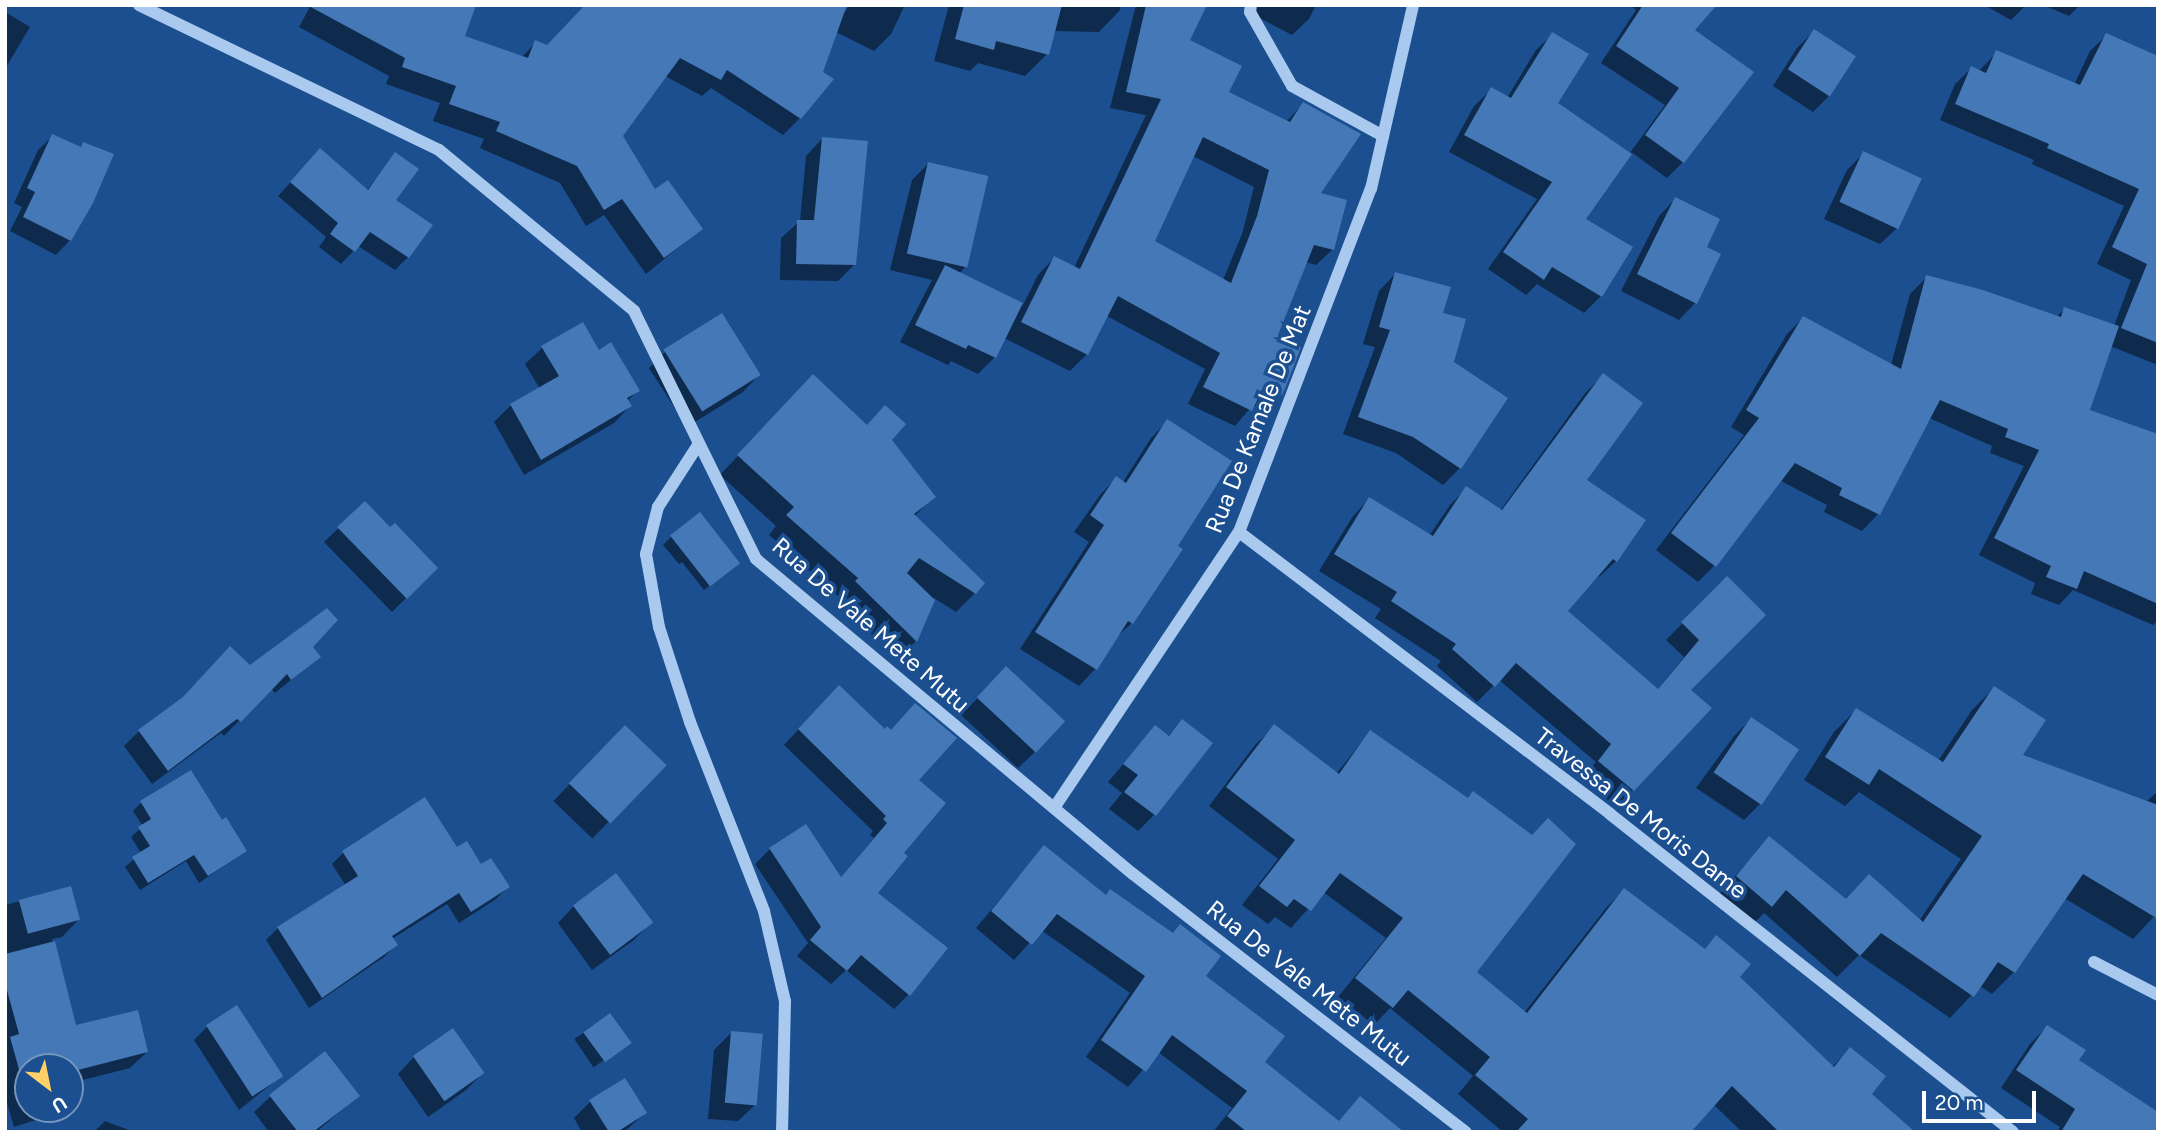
<!DOCTYPE html>
<style>
body{margin:0}
#map{position:relative;width:2163px;height:1137px;overflow:hidden;background:#1b4f8f;font-family:Figtree,sans-serif}
div>[style]{position:absolute}
[style*='--x']{left:calc(var(--x)*1px);top:calc(var(--y)*1px);width:calc(var(--w)*1px);rotate:calc(var(--a)*1deg)}
.shadow>*{inset:0;background:#0007;transform-origin:0 0}
.building>*{inset:0;background:#4478b7;transform-origin:0 0}
.minor>*{height:12px;margin:-6px;padding:0 6px;transform-origin:6px;border-radius:6px;background:#a9c9ee}
span{translate:-50% -50%;white-space:nowrap;text-align:center;line-height:1.15;-webkit-text-stroke:7px #1b4f8f;paint-order:stroke}
.street-label{font-size:24px;color:#fff}
.frame{position:absolute;inset:0;border:7px solid #fff;pointer-events:none}
.north{position:absolute;left:14px;top:1053px;width:70px;height:70px;box-sizing:border-box;background:#1b4f8f;border:2px solid #7695bc;border-radius:50%;rotate:148deg;font-size:19px;font-weight:700;line-height:28px;text-align:center;color:#fff}
.north::after{content:'';display:block;margin:auto;width:24px;height:32px;background:#ffd166;clip-path:polygon(50% 0,100% 100%,50% 72%,0 100%)}
.scale{position:absolute;left:1922px;top:1091px;width:114px;height:32px;box-sizing:border-box;border:4px solid #fff;border-top:0;padding-left:9px;font-size:21px;line-height:24px;white-space:nowrap;color:#fff;-webkit-text-stroke:5px #1b4f8f;paint-order:stroke}
</style>
<div id="map">
<div class="shadow">
<i style="clip-path:polygon(311px 5px,463px 37px,521px 58px,536px 42px,547px 47px,845px 12px,849px 5px,905px 5px,891px 34px,874px 51px,836px 32px,800px 118px,783px 135px,711px 88px,702px 96px,665px 76px,621px 136px,655px 192px,701px 229px,646px 274px,604px 215px,586px 226px,560px 183px,480px 148px,484px 139px,433px 121px,440px 103px,386px 84px,389px 76px,299px 27px)"></i>
<i style="clip-path:polygon(949px 5px,1120px 5px,1120px 10px,1099px 32px,1053px 31px,1047px 54px,1025px 76px,978px 63px,970px 71px,934px 61px)"></i>
<i style="clip-path:polygon(evenodd,1136px 5px,1205px 5px,1188px 41px,1227px 93px,1286px 122px,1303px 104px,1318px 194px,1333px 249px,1316px 265px,1305px 262px,1276px 336px,1280px 394px,1264px 410px,1253px 405px,1235px 426px,1188px 404px,1205px 369px,1107px 316px,1087px 354px,1070px 371px,1004px 338px,995px 357px,978px 374px,951px 361px,948px 365px,900px 342px,932px 280px,890px 270px,912px 180px,928px 164px,965px 267px,959px 274px,1023px 305px,1038px 275px,1054px 258px,1074px 268px,1146px 115px,1110px 108px,1136px 5px,1193px 156px,1254px 187px,1242px 234px,1223px 280px,1153px 242px,1193px 156px)"></i>
<i style="clip-path:polygon(1255px 5px,1316px 5px,1309px 19px,1292px 35px,1252px 14px)"></i>
<i style="clip-path:polygon(1630px 5px,1715px 5px,1693px 30px,1683px 162px,1667px 178px,1631px 152px,1584px 220px,1601px 296px,1584px 313px,1537px 284px,1526px 295px,1488px 269px,1537px 199px,1449px 152px,1474px 106px,1491px 90px,1507px 98px,1536px 50px,1553px 34px,1556px 103px,1629px 154px,1665px 105px,1601px 63px,1636px 10px)"></i>
<i style="clip-path:polygon(1984px 5px,2026px 5px,2011px 20px)"></i>
<i style="clip-path:polygon(2043px 5px,2080px 5px,2069px 16px)"></i>
<i style="clip-path:polygon(5px 12px,30px 27px,5px 69px)"></i>
<i style="clip-path:polygon(1814px 31px,1830px 95px,1813px 112px,1773px 86px,1797px 48px)"></i>
<i style="clip-path:polygon(2107px 35px,2158px 106px,2158px 365px,2110px 346px,2088px 411px,2158px 436px,2158px 620px,2153px 625px,2073px 590px,2059px 605px,2031px 594px,2035px 583px,1979px 555px,2024px 466px,1990px 453px,1992px 446px,1929px 418px,1878px 514px,1862px 531px,1824px 512px,1827px 505px,1779px 480px,1714px 566px,1698px 582px,1656px 550px,1744px 435px,1731px 427px,1787px 334px,1803px 318px,1891px 365px,1910px 294px,1927px 277px,2056px 317px,2065px 309px,2114px 326px,2131px 280px,2097px 264px,2124px 206px,2032px 164px,2034px 160px,1940px 120px,1955px 84px,1972px 68px,1979px 71px,1997px 52px,2074px 85px,2090px 51px)"></i>
<i style="clip-path:polygon(53px 136px,80px 148px,84px 144px,70px 240px,56px 255px,10px 231px,22px 207px,14px 203px,38px 150px)"></i>
<i style="clip-path:polygon(822px 139px,855px 264px,838px 281px,780px 280px,781px 238px,800px 221px,806px 156px)"></i>
<i style="clip-path:polygon(1864px 153px,1897px 228px,1880px 244px,1824px 219px,1847px 170px)"></i>
<i style="clip-path:polygon(396px 155px,394px 201px,408px 257px,395px 270px,358px 246px,341px 264px,319px 247px,326px 237px,278px 196px,307px 164px,366px 191px)"></i>
<i style="clip-path:polygon(1675px 199px,1704px 248px,1695px 303px,1679px 320px,1621px 291px,1659px 216px)"></i>
<i style="clip-path:polygon(1395px 274px,1441px 314px,1452px 363px,1460px 468px,1443px 485px,1396px 453px,1343px 434px,1375px 347px,1363px 344px,1379px 291px)"></i>
<i style="clip-path:polygon(542px 348px,598px 353px,638px 391px,627px 401px,630px 406px,614px 423px,524px 475px,494px 422px,511px 405px,540px 389px,525px 364px)"></i>
<i style="clip-path:polygon(666px 351px,759px 375px,743px 392px,687px 427px,649px 368px)"></i>
<i style="clip-path:polygon(1603px 376px,1584px 480px,1616px 561px,1599px 577px,1596px 575px,1565px 611px,1657px 690px,1684px 657px,1666px 640px,1727px 578px,1688px 690px,1633px 790px,1616px 807px,1582px 778px,1596px 762px,1499px 680px,1477px 702px,1437px 666px,1441px 661px,1375px 618px,1381px 609px,1319px 571px,1353px 516px,1369px 499px,1429px 536px,1450px 505px,1466px 489px,1500px 511px,1586px 392px)"></i>
<i style="clip-path:polygon(795px 395px,866px 426px,889px 440px,933px 497px,914px 517px,975px 593px,956px 612px,934px 598px,916px 641px,897px 660px,838px 601px,840px 598px,769px 535px,776px 526px,720px 475px)"></i>
<i style="clip-path:polygon(1167px 422px,1176px 546px,1132px 623px,1114px 639px,1095px 669px,1079px 686px,1020px 649px,1089px 542px,1074px 532px,1100px 495px,1116px 478px,1123px 482px,1151px 438px)"></i>
<i style="clip-path:polygon(365px 503px,390px 530px,436px 568px,392px 612px,324px 542px)"></i>
<i style="clip-path:polygon(671px 537px,730px 570px,704px 590px,682px 562px,679px 564px,663px 545px)"></i>
<i style="clip-path:polygon(319px 657px,275px 693px,271px 688px,224px 736px,221px 733px,152px 784px,124px 746px,139px 731px,250px 667px)"></i>
<i style="clip-path:polygon(1006px 669px,1035px 752px,1018px 768px,961px 715px)"></i>
<i style="clip-path:polygon(1994px 688px,2021px 756px,2146px 802px,2158px 791px,2158px 912px,2133px 939px,2064px 898px,2014px 972px,1992px 994px,1980px 986px,1950px 1018px,1859px 955px,1837px 977px,1764px 913px,1749px 928px,1715px 899px,1769px 838px,1845px 900px,1919px 921px,1961px 859px,1859px 792px,1845px 806px,1804px 780px,1834px 732px,1856px 710px,1938px 761px,1972px 710px)"></i>
<i style="clip-path:polygon(824px 702px,916px 780px,902px 853px,875px 893px,909px 994px,894px 1009px,846px 970px,831px 984px,797px 956px,808px 943px,755px 864px,770px 849px,840px 878px,874px 838px,870px 835px,873px 831px,784px 745px)"></i>
<i style="clip-path:polygon(1751px 719px,1761px 803px,1744px 820px,1696px 788px,1734px 736px)"></i>
<i style="clip-path:polygon(1183px 721px,1154px 815px,1138px 831px,1109px 809px,1122px 793px,1108px 782px,1155px 727px,1167px 737px)"></i>
<i style="left:625px;top:727px;width:54px;height:103px;rotate:44deg"></i>
<i style="clip-path:polygon(1274px 727px,1336px 774px,1370px 732px,1474px 972px,1524px 1013px,1606px 908px,1624px 890px,1704px 950px,1716px 938px,1738px 977px,1832px 1067px,1850px 1049px,1869px 1094px,1912px 1132px,1742px 1132px,1713px 1104px,1689px 1132px,1503px 1132px,1458px 1094px,1473px 1076px,1390px 1008px,1374px 1025px,1338px 997px,1386px 938px,1323px 892px,1291px 928px,1275px 917px,1268px 924px,1242px 905px,1278px 859px,1209px 806px,1255px 745px)"></i>
<i style="clip-path:polygon(141px 803px,221px 822px,245px 851px,199px 883px,186px 861px,140px 890px,125px 867px,141px 853px,131px 837px,143px 826px,133px 811px)"></i>
<i style="clip-path:polygon(1044px 847px,1204px 976px,1310px 1132px,1213px 1132px,1232px 1108px,1158px 1052px,1128px 1087px,1086px 1057px,1130px 993px,1041px 930px,1014px 960px,976px 928px)"></i>
<i style="clip-path:polygon(456px 850px,508px 887px,496px 899px,459px 923px,447px 904px,392px 939px,396px 945px,384px 957px,309px 1008px,266px 940px,278px 928px,346px 886px,332px 864px,344px 852px)"></i>
<i style="clip-path:polygon(70px 888px,78px 920px,62px 937px,52px 939px,75px 1027px,147px 1052px,130px 1068px,79px 1081px,83px 1096px,70px 1109px,70px 1067px,28px 1067px,28px 1109px,70px 1109px,14px 1127px,5px 1096px,5px 905px)"></i>
<i style="clip-path:polygon(574px 906px,650px 923px,634px 940px,592px 970px,558px 923px)"></i>
<i style="clip-path:polygon(236px 1008px,280px 1077px,239px 1110px,194px 1040px,207px 1027px)"></i>
<i style="left:610px;top:1015px;width:34px;height:43px;rotate:56deg"></i>
<i style="clip-path:polygon(2047px 1027px,2077px 1061px,2158px 1132px,2057px 1132px,2060px 1127px,2001px 1088px,2030px 1044px)"></i>
<i style="clip-path:polygon(731px 1033px,755px 1105px,738px 1121px,708px 1119px,714px 1050px)"></i>
<i style="clip-path:polygon(414px 1057px,483px 1073px,466px 1090px,428px 1117px,398px 1074px)"></i>
<i style="clip-path:polygon(271px 1096px,358px 1096px,316px 1132px,269px 1132px,254px 1112px)"></i>
<i style="clip-path:polygon(590px 1102px,645px 1113px,624px 1132px,582px 1132px,574px 1118px)"></i>
<i style="clip-path:polygon(105px 1121px,134px 1132px,94px 1132px)"></i>
</div>
<div class="building">
<i style="clip-path:polygon(307px 5px,476px 5px,465px 36px,528px 58px,535px 40px,547px 45px,585px 5px,847px 5px,823px 72px,834px 79px,801px 119px,727px 70px,721px 80px,680px 58px,623px 136px,655px 189px,668px 180px,703px 229px,664px 258px,622px 199px,604px 210px,577px 166px,496px 131px,500px 122px,449px 104px,456px 86px,402px 67px,405px 58px)"></i>
<i style="clip-path:polygon(964px 5px,1062px 5px,1049px 55px,996px 41px,994px 50px,955px 39px)"></i>
<i style="clip-path:polygon(evenodd,1146px 5px,1207px 5px,1190px 40px,1242px 66px,1229px 92px,1290px 122px,1303px 102px,1361px 134px,1321px 193px,1347px 200px,1334px 250px,1314px 245px,1278px 335px,1301px 347px,1286px 386px,1282px 395px,1264px 386px,1252px 411px,1203px 387px,1220px 353px,1118px 296px,1088px 355px,1021px 322px,1054px 256px,1080px 269px,1161px 99px,1126px 92px,1146px 5px,1203px 137px,1269px 170px,1257px 216px,1231px 283px,1155px 241px,1203px 137px)"></i>
<i style="clip-path:polygon(1643px 5px,1717px 5px,1695px 30px,1754px 72px,1684px 163px,1645px 135px,1679px 88px,1616px 46px)"></i>
<i style="left:1814px;top:29px;width:50px;height:48px;rotate:33deg"></i>
<i style="clip-path:polygon(1552px 32px,1589px 54px,1558px 103px,1632px 154px,1586px 219px,1633px 247px,1602px 297px,1552px 267px,1544px 280px,1503px 252px,1552px 182px,1464px 135px,1491px 87px,1511px 98px)"></i>
<i style="clip-path:polygon(2106px 33px,2158px 56px,2158px 343px,2121px 328px,2147px 264px,2112px 247px,2139px 189px,2047px 148px,2049px 144px,1955px 104px,1971px 66px,1986px 73px,1996px 50px,2080px 85px)"></i>
<i style="clip-path:polygon(52px 134px,81px 147px,83px 142px,114px 154px,93px 203px,71px 241px,23px 217px,35px 192px,27px 188px)"></i>
<i style="clip-path:polygon(822px 137px,868px 141px,856px 265px,796px 264px,797px 220px,814px 220px)"></i>
<i style="clip-path:polygon(320px 148px,368px 190px,395px 152px,419px 169px,396px 200px,433px 225px,409px 258px,370px 232px,355px 252px,330px 234px,338px 223px,290px 182px)"></i>
<i style="left:1863px;top:151px;width:65px;height:56px;rotate:25deg"></i>
<i style="left:928px;top:162px;width:62px;height:94px;rotate:13deg"></i>
<i style="clip-path:polygon(1675px 197px,1720px 219px,1707px 247px,1721px 254px,1697px 304px,1637px 274px)"></i>
<i style="clip-path:polygon(945px 265px,1023px 303px,996px 358px,968px 345px,966px 349px,915px 325px)"></i>
<i style="clip-path:polygon(1395px 272px,1451px 287px,1443px 313px,1466px 319px,1454px 362px,1508px 398px,1461px 469px,1413px 437px,1358px 417px,1390px 330px,1379px 327px)"></i>
<i style="clip-path:polygon(1926px 275px,1983px 290px,2061px 317px,2064px 307px,2119px 326px,2090px 410px,2158px 434px,2158px 604px,2084px 571px,2077px 589px,2046px 577px,2051px 566px,1994px 538px,2039px 450px,2005px 437px,2008px 429px,1940px 400px,1880px 515px,1839px 495px,1842px 488px,1795px 463px,1716px 567px,1671px 533px,1759px 418px,1746px 410px,1803px 316px,1901px 369px)"></i>
<i style="left:722px;top:313px;width:73px;height:69px;rotate:58deg"></i>
<i style="clip-path:polygon(583px 322px,599px 350px,611px 342px,640px 391px,627px 398px,632px 406px,541px 460px,510px 404px,559px 376px,541px 346px)"></i>
<i style="clip-path:polygon(1603px 373px,1643px 403px,1587px 480px,1646px 520px,1617px 562px,1613px 559px,1568px 611px,1658px 689px,1699px 640px,1681px 622px,1727px 576px,1766px 615px,1691px 690px,1712px 708px,1634px 791px,1598px 761px,1611px 744px,1516px 663px,1495px 687px,1452px 649px,1456px 644px,1391px 601px,1397px 592px,1334px 554px,1369px 497px,1433px 536px,1466px 486px,1502px 510px)"></i>
<i style="clip-path:polygon(813px 374px,867px 425px,885px 405px,906px 424px,892px 440px,936px 497px,914px 514px,985px 583px,976px 594px,919px 558px,907px 573px,935px 600px,917px 642px,855px 581px,858px 578px,786px 515px,794px 507px,737px 455px)"></i>
<i style="clip-path:polygon(1167px 419px,1232px 461px,1178px 546px,1183px 549px,1133px 624px,1128px 621px,1097px 670px,1035px 632px,1104px 525px,1090px 515px,1116px 476px,1126px 483px)"></i>
<i style="clip-path:polygon(365px 501px,390px 527px,395px 523px,438px 568px,407px 599px,337px 527px)"></i>
<i style="left:700px;top:512px;width:65px;height:38px;rotate:52deg"></i>
<i style="clip-path:polygon(327px 608px,338px 620px,313px 647px,321px 657px,291px 680px,287px 674px,241px 722px,237px 719px,168px 771px,138px 730px,183px 697px,230px 646px,250px 665px)"></i>
<i style="left:1006px;top:666px;width:81px;height:43px;rotate:43deg"></i>
<i style="clip-path:polygon(839px 685px,885px 729px,887px 726px,891px 730px,915px 703px,957px 738px,919px 780px,946px 803px,904px 853px,908px 856px,878px 893px,948px 948px,910px 996px,861px 955px,847px 971px,810px 940px,821px 927px,769px 848px,806px 824px,841px 877px,887px 823px,883px 819px,886px 816px,798px 729px)"></i>
<i style="clip-path:polygon(1994px 686px,2046px 720px,2023px 755px,2158px 805px,2158px 919px,2083px 874px,2015px 973px,1998px 962px,1974px 997px,1881px 933px,1860px 956px,1786px 890px,1772px 907px,1736px 876px,1769px 836px,1846px 899px,1869px 874px,1923px 922px,1982px 836px,1879px 769px,1869px 785px,1825px 757px,1856px 708px,1943px 762px)"></i>
<i style="left:1751px;top:717px;width:58px;height:67px;rotate:34deg"></i>
<i style="clip-path:polygon(1182px 719px,1213px 743px,1156px 816px,1124px 792px,1138px 775px,1123px 764px,1155px 725px,1169px 736px)"></i>
<i style="clip-path:polygon(1274px 724px,1339px 774px,1370px 730px,1468px 798px,1473px 791px,1532px 835px,1548px 818px,1576px 844px,1477px 972px,1527px 1013px,1624px 888px,1705px 949px,1716px 935px,1751px 964px,1740px 977px,1834px 1067px,1850px 1047px,1886px 1076px,1872px 1094px,1915px 1132px,1779px 1132px,1732px 1086px,1691px 1132px,1516px 1132px,1528px 1119px,1475px 1075px,1490px 1057px,1408px 990px,1393px 1008px,1355px 978px,1403px 918px,1340px 873px,1311px 911px,1294px 899px,1287px 907px,1259px 886px,1295px 840px,1226px 787px)"></i>
<i style="left:625px;top:725px;width:58px;height:81px;rotate:44deg"></i>
<i style="clip-path:polygon(191px 770px,222px 820px,226px 817px,247px 851px,208px 876px,194px 855px,148px 883px,132px 857px,150px 846px,138px 827px,151px 819px,140px 801px)"></i>
<i style="clip-path:polygon(425px 797px,457px 847px,467px 841px,481px 864px,491px 858px,510px 887px,471px 912px,459px 893px,392px 936px,398px 945px,322px 998px,277px 927px,358px 876px,342px 851px)"></i>
<i style="clip-path:polygon(1044px 845px,1106px 895px,1110px 889px,1173px 933px,1180px 924px,1221px 956px,1206px 976px,1285px 1036px,1265px 1062px,1339px 1121px,1360px 1096px,1404px 1132px,1247px 1132px,1227px 1116px,1247px 1091px,1172px 1035px,1146px 1072px,1101px 1040px,1145px 976px,1057px 914px,1032px 945px,991px 911px)"></i>
<i style="left:616px;top:873px;width:62px;height:54px;rotate:53deg"></i>
<i style="left:71px;top:886px;width:35px;height:54px;rotate:75deg"></i>
<i style="clip-path:polygon(55px 941px,76px 1025px,138px 1010px,148px 1052px,70px 1072px,70px 1067px,28px 1067px,28px 1083px,23px 1084px,10px 1037px,19px 1034px,5px 983px,5px 954px)"></i>
<i style="left:237px;top:1005px;width:85px;height:37px;rotate:57deg"></i>
<i style="left:610px;top:1013px;width:37px;height:33px;rotate:54deg"></i>
<i style="clip-path:polygon(2047px 1025px,2086px 1050px,2079px 1060px,2158px 1112px,2158px 1132px,2061px 1132px,2075px 1109px,2016px 1070px)"></i>
<i style="left:453px;top:1028px;width:55px;height:49px;rotate:55deg"></i>
<i style="left:731px;top:1031px;width:32px;height:72px;rotate:5deg"></i>
<i style="clip-path:polygon(325px 1051px,360px 1096px,313px 1132px,298px 1132px,269px 1095px)"></i>
<i style="clip-path:polygon(625px 1078px,647px 1113px,617px 1132px,609px 1132px,589px 1100px)"></i>
</div>
<div class="minor">
<i style="--x:139;--y:5;--w:333;--a:25.8"></i>
<i style="--x:439;--y:150;--w:253;--a:39.5"></i>
<i style="--x:634;--y:311;--w:276;--a:63.8"></i>
<i style="--x:756;--y:559;--w:491;--a:39.9"></i>
<i style="--x:1133;--y:874;--w:421;--a:37.8"></i>
<i style="--x:1251;--y:5;--w:7;--a:98"></i>
<i style="--x:1250;--y:12;--w:85;--a:60.4"></i>
<i style="--x:1292;--y:86;--w:104;--a:28.8"></i>
<i style="--x:698;--y:445;--w:74;--a:122.8"></i>
<i style="--x:658;--y:507;--w:49;--a:104.3"></i>
<i style="--x:646;--y:554;--w:74;--a:79.9"></i>
<i style="--x:659;--y:627;--w:100;--a:71.9"></i>
<i style="--x:690;--y:722;--w:203;--a:68.6"></i>
<i style="--x:764;--y:911;--w:92;--a:76.9"></i>
<i style="--x:785;--y:1001;--w:131;--a:91.3"></i>
<i style="--x:1239;--y:532;--w:466;--a:37.2"></i>
<i style="--x:1610;--y:814;--w:513;--a:38.28"></i>
<i style="--x:1054;--y:808;--w:332;--a:-56.2"></i>
<i style="--x:1239;--y:532;--w:368;--a:-69"></i>
<i style="--x:1371;--y:189;--w:189;--a:-77.1"></i>
<i style="--x:2094;--y:962;--w:72;--a:27.3"></i>
</div>
<div class="street-label">
<span style="left:1258px;top:419px;rotate:-68deg">Rua De Kamale De Mat</span>
<span style="left:871px;top:625px;rotate:41deg">Rua De Vale Mete Mutu</span>
<span style="left:1641px;top:813px;rotate:38deg">Travessa De Moris Dame</span>
<span style="left:1309px;top:983px;rotate:38deg">Rua De Vale Mete Mutu</span>
</div>
<div class="frame"></div>
<div class="north">U</div>
<div class="scale">20 m</div>
</div>
